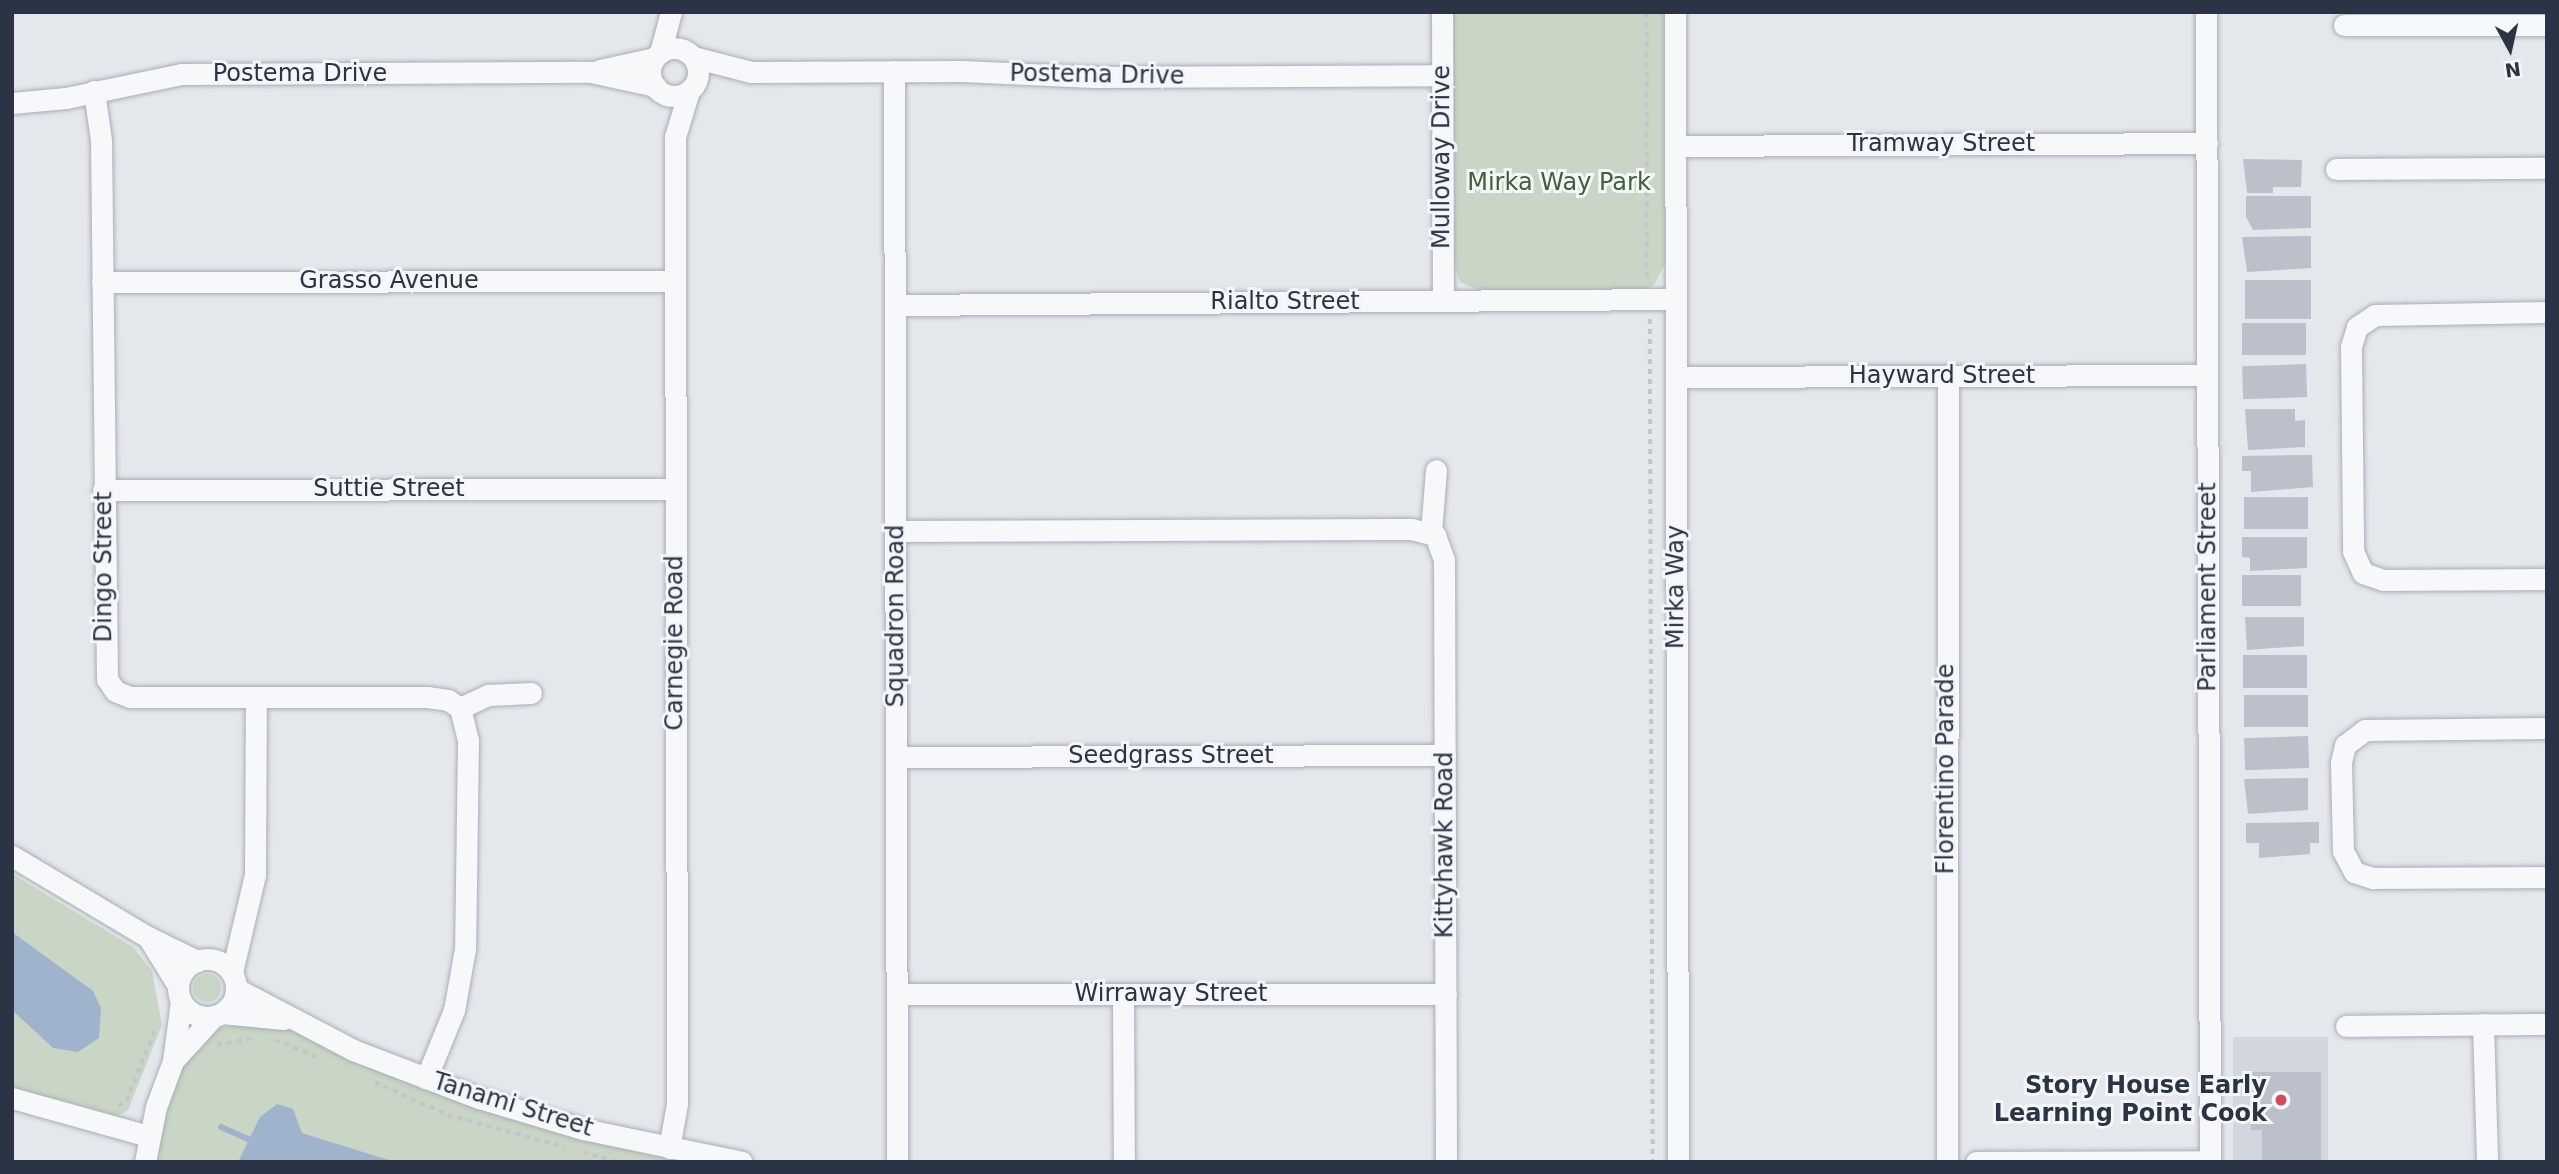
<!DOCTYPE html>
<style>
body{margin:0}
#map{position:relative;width:2559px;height:1174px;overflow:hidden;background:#e4e7ec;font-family:"DejaVu Sans",sans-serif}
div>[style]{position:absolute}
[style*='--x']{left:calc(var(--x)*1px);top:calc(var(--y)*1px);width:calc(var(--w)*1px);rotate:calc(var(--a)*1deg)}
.built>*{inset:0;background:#d2d6de;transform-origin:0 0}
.green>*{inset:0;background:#c9d6c5}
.round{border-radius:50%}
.water>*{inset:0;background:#9fb4cc}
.stream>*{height:6px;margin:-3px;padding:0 3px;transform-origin:3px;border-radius:3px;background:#9fb4cc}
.building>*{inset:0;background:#bbc0ca;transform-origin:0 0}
.path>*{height:3.5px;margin-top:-1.75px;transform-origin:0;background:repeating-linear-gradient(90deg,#c2c5cb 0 5px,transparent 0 10px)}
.roads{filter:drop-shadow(0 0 2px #a9aeb7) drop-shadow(0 0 2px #a9aeb7)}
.minor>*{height:21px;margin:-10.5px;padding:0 10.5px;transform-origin:10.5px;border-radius:10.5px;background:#f7f8fa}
.minor>.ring{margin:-10.5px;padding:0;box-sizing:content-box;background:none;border:21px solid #f7f8fa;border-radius:50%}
.dots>*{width:19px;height:19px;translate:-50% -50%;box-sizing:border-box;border:4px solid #f4f6f9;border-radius:50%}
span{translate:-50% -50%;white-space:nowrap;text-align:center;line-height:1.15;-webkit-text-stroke:6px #f4f6f9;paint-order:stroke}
.street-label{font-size:24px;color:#2b3445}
.park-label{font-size:24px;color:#3f6138}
.poi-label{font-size:24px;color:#2b3445;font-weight:700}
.right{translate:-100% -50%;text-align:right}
.frame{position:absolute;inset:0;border:14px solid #2b3445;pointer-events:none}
.north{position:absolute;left:2475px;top:14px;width:70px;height:70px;-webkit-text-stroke:5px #f4f6f9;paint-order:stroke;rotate:172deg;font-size:19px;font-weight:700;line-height:28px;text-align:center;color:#2b3445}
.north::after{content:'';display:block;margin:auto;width:24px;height:32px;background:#2b3445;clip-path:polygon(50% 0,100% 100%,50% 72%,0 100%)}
</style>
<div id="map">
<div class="built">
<i style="left:2328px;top:1037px;width:125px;height:95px;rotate:90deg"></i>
</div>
<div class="green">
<i style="clip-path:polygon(1454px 12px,1665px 12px,1665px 264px,1654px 285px,1645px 289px,1481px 291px,1460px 282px,1454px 262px)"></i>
<i style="clip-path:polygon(12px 874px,133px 947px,152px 971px,162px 1025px,128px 1110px,118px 1116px,12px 1087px)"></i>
<i class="round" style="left:193px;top:974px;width:28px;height:28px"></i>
<i style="clip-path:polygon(237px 1024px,286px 1028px,471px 1106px,575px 1137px,683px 1162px,157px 1162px,166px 1112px,181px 1068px,214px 1029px)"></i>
</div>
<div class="water">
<i style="clip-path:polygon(12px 932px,93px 991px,101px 1008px,99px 1038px,78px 1052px,53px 1048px,12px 1010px)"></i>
<i style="clip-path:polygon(277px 1104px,293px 1109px,302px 1133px,395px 1162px,238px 1162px,260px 1117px)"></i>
</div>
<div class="stream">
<i style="--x:221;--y:1127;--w:37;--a:24"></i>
</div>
<div class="building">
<i style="clip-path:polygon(2243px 159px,2302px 160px,2301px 187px,2273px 187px,2273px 193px,2247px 193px)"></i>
<i style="clip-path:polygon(2246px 196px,2311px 196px,2311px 228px,2253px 230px,2246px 217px)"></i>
<i style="clip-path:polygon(2311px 236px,2311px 268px,2247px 272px,2242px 237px)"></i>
<i style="left:2245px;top:280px;width:66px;height:39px"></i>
<i style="left:2306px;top:323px;width:32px;height:64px;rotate:90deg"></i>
<i style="left:2306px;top:364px;width:33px;height:64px;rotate:88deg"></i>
<i style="clip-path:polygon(2245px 409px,2295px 409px,2295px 421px,2305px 420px,2305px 447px,2248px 450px)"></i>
<i style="clip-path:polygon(2312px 455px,2313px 487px,2251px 492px,2251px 471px,2242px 471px,2242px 456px)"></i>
<i style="left:2308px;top:497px;width:32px;height:64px;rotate:90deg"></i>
<i style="clip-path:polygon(2242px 537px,2307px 537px,2307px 568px,2250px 571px,2250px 558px,2242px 557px)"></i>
<i style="left:2301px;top:575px;width:31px;height:59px;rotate:90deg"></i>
<i style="clip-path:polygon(2245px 617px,2304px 617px,2304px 646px,2247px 650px)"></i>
<i style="left:2307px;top:655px;width:33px;height:64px;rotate:90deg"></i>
<i style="left:2308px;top:695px;width:32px;height:64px;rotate:90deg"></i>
<i style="left:2308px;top:736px;width:32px;height:64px;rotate:88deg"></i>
<i style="clip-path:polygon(2308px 778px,2308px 810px,2248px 814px,2244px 779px)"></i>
<i style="clip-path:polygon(2319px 822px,2319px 843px,2310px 843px,2310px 854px,2259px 858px,2259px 843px,2246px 843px,2246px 823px)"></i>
<i style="clip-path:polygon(2251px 1072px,2321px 1072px,2321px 1162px,2262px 1162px,2262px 1130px,2251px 1130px)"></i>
</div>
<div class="path">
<i style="--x:1647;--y:12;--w:268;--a:90"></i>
<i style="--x:1650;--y:319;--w:843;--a:89.8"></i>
<i style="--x:275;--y:1040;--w:48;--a:21.8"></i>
<i style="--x:217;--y:1045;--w:38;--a:-11"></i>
<i style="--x:375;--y:1082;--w:80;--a:24.3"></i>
<i style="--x:448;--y:1115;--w:122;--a:15.2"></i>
<i style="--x:118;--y:1106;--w:9;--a:-32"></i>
<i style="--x:126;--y:1101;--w:77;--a:-67.8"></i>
<i style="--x:583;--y:1152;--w:37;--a:16"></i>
</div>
<div class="roads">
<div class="minor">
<i style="--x:1442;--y:12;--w:289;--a:89.8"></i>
<i style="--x:1675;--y:12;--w:1150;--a:89.85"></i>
<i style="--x:2206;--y:12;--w:1150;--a:89.8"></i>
<i style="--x:2344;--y:25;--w:203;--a:0"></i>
<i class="ring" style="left:650px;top:48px;width:27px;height:27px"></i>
<i style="--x:660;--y:53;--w:42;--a:-75"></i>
<i style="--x:693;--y:57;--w:60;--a:14.5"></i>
<i style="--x:751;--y:72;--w:211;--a:-0.3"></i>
<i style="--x:962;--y:71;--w:132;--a:2.6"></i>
<i style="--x:1094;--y:77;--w:348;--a:-0.3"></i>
<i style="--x:600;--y:70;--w:56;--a:-12.3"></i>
<i style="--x:894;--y:71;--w:1091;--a:89.84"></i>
<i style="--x:94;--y:91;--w:49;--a:81.9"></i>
<i style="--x:101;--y:140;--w:539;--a:89.36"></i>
<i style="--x:107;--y:679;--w:14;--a:56"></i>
<i style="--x:115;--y:691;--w:16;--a:22"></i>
<i style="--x:130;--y:697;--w:297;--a:0"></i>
<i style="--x:427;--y:697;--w:21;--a:8"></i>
<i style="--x:448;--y:700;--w:14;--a:34"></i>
<i style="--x:460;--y:708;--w:34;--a:76"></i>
<i style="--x:468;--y:741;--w:208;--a:90.8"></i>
<i style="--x:465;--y:949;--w:62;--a:100.2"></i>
<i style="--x:454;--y:1010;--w:74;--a:112.1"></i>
<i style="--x:12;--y:103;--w:54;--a:-5.3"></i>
<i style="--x:66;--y:98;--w:118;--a:-11.7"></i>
<i style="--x:182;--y:74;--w:409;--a:-0.3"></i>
<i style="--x:591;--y:72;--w:66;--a:12.3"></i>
<i style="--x:1676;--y:146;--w:531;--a:-0.32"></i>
<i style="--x:2336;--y:169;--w:211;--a:-0.3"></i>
<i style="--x:102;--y:282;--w:573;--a:-0.1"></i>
<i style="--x:895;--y:305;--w:781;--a:-0.44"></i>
<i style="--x:2547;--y:312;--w:172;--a:179"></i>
<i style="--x:2375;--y:315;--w:22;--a:146"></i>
<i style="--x:2357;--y:327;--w:21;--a:107"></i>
<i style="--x:2351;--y:347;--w:204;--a:89.4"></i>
<i style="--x:2353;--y:551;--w:24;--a:66"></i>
<i style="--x:2363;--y:573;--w:21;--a:19"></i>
<i style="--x:2383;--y:580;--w:164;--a:-0.3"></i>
<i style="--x:1676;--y:377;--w:531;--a:-0.22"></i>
<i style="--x:103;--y:490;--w:572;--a:-0.1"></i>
<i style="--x:896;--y:531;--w:515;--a:-0.22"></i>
<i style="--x:1411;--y:529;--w:25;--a:14"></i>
<i style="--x:1435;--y:535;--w:27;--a:70"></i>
<i style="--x:1444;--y:560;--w:602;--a:89.81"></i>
<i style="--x:1431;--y:532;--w:62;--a:-85.4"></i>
<i style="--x:460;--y:708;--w:31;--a:-25"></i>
<i style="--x:488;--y:695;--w:43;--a:-2.7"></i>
<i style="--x:2547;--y:728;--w:182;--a:179.4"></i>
<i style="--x:2365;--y:730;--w:25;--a:143"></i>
<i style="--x:2345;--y:745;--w:18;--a:103"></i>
<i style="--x:2341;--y:763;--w:88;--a:88.7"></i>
<i style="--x:2343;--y:851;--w:24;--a:62"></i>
<i style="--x:2354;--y:872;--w:20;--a:18"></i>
<i style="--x:2373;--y:878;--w:174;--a:-0.3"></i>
<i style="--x:897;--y:757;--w:548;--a:-0.21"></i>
<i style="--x:12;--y:856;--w:158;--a:30.8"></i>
<i style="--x:148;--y:937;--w:55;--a:26.1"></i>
<i style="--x:148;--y:937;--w:57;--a:58.5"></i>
<i class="ring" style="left:178px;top:959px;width:37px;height:37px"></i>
<i style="--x:232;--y:972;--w:100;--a:-76.7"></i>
<i style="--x:255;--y:875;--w:178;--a:-89.7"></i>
<i style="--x:237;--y:989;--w:131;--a:27.7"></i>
<i style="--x:353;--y:1050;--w:135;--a:20.9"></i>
<i style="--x:479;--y:1098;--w:109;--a:16.6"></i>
<i style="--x:583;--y:1129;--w:162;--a:11.7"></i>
<i style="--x:897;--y:994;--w:549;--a:0"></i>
<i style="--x:1123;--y:994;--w:168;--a:89.7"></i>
<i style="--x:222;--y:1013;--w:62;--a:5.5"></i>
<i style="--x:2483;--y:1024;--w:138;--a:88.3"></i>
<i style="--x:2346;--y:1026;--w:201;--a:-0.6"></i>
<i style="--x:173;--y:1061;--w:61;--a:-47.7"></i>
<i style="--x:12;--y:1098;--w:141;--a:15.6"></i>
<i style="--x:669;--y:1148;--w:45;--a:-79.7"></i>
<i style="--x:677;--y:1104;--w:967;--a:-90.12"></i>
<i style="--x:675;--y:137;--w:48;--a:-73.1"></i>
<i style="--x:145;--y:1162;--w:56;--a:-78.7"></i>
<i style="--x:156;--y:1107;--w:49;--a:-69.7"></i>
<i style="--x:173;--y:1061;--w:61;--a:-82.4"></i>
<i style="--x:1947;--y:1162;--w:787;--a:-89.93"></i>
<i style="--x:1976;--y:1162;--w:234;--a:-0.2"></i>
</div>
</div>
<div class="dots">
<i style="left:2281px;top:1100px;background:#d1495b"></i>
</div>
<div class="street-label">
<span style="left:300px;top:74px">Postema Drive</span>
<span style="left:1097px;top:75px;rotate:1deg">Postema Drive</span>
<span style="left:1941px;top:144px">Tramway Street</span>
<span style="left:1442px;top:157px;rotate:-90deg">Mulloway Drive</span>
<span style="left:389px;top:281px">Grasso Avenue</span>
<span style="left:1285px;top:302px">Rialto Street</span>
<span style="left:1942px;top:376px">Hayward Street</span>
<span style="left:389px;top:489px">Suttie Street</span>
<span style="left:104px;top:567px;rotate:-90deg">Dingo Street</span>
<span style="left:1676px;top:587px;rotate:-90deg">Mirka Way</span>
<span style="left:2208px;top:587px;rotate:-90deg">Parliament Street</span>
<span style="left:896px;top:616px;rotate:-90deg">Squadron Road</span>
<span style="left:675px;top:643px;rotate:-90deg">Carnegie Road</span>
<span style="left:1171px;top:756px">Seedgrass Street</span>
<span style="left:1946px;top:769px;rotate:-90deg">Florentino Parade</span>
<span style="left:1445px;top:845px;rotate:-90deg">Kittyhawk Road</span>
<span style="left:1171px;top:994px">Wirraway Street</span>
<span style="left:513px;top:1105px;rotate:17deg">Tanami Street</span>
</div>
<div class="park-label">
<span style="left:1559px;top:183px">Mirka Way Park</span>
</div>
<div class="poi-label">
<span class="right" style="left:2267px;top:1100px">Story House Early<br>Learning Point Cook</span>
</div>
<div class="frame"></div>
<div class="north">N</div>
</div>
